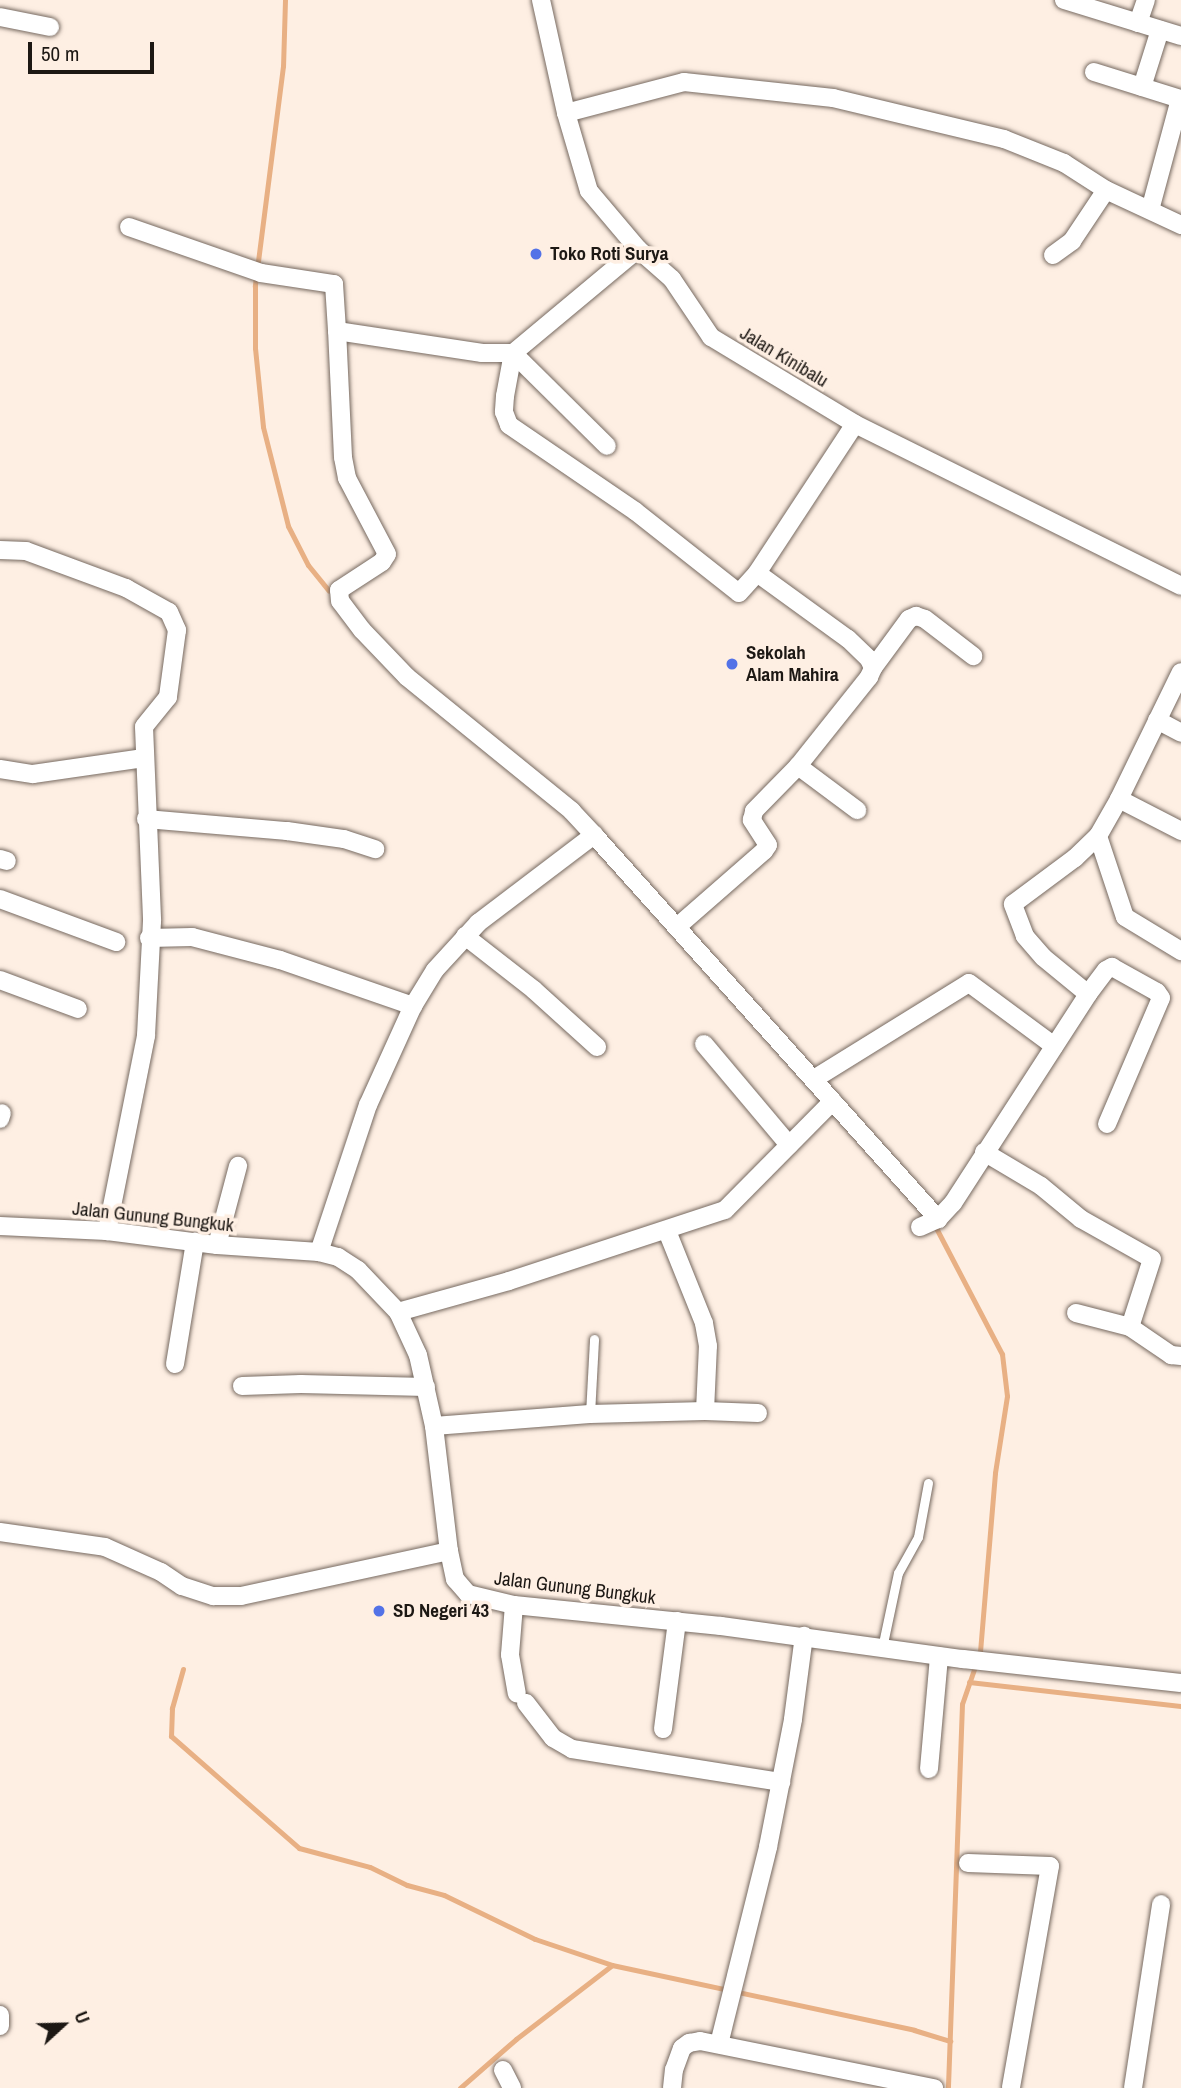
<!DOCTYPE html>
<style>
body{margin:0}
#map{position:relative;width:1181px;height:2088px;overflow:hidden;background:#feefe3;font-family:"Archivo Narrow",sans-serif}
div>[style]{position:absolute}
[style*='--x']{left:calc(var(--x)*1px);top:calc(var(--y)*1px);width:calc(var(--w)*1px);rotate:calc(var(--a)*1deg)}
.stream>*{height:5px;margin:-2.5px;padding:0 2.5px;transform-origin:2.5px;border-radius:2.5px;background:#e8b084}
.roads{filter:drop-shadow(0 0 2px #766960) drop-shadow(0 0 2px #766960)}
.service>*{height:9px;margin:-4.5px;padding:0 4.5px;transform-origin:4.5px;border-radius:4.5px;background:#fff}
.minor>*{height:18px;margin:-9px;padding:0 9px;transform-origin:9px;border-radius:9px;background:#fff}
.dots>*{width:19px;height:19px;translate:-50% -50%;box-sizing:border-box;border:4px solid #feefe3;border-radius:50%}
span{translate:-50% -50%;white-space:nowrap;text-align:center;line-height:1.15;-webkit-text-stroke:7px #feefe3;paint-order:stroke}
.poi-label{font-size:19px;color:#1d1814;font-weight:700}
.left{translate:0 -50%;text-align:left}
.street-label{font-size:19px;color:#1d1814}
.north{position:absolute;left:28px;top:1990px;width:70px;height:70px;-webkit-text-stroke:5px #feefe3;paint-order:stroke;rotate:68deg;font-size:19px;font-weight:700;line-height:28px;text-align:center;color:#1d1814}
.north::after{content:'';display:block;margin:auto;width:24px;height:32px;background:#1d1814;clip-path:polygon(50% 0,100% 100%,50% 72%,0 100%)}
.scale{position:absolute;left:28px;top:42px;width:126px;height:32px;box-sizing:border-box;border:4px solid #1d1814;border-top:0;padding-left:9px;font-size:21px;line-height:24px;white-space:nowrap;color:#1d1814;-webkit-text-stroke:5px #feefe3;paint-order:stroke}
</style>
<div id="map">
<div class="stream">
<i style="--x:285;--y:0;--w:66;--a:91.7"></i>
<i style="--x:283;--y:66;--w:222;--a:97.3"></i>
<i style="--x:255;--y:286;--w:62;--a:90"></i>
<i style="--x:255;--y:348;--w:79;--a:84.2"></i>
<i style="--x:263;--y:427;--w:102;--a:75.8"></i>
<i style="--x:288;--y:526;--w:44;--a:62.9"></i>
<i style="--x:308;--y:565;--w:33;--a:51"></i>
<i style="--x:934;--y:1224;--w:147;--a:62.4"></i>
<i style="--x:1002;--y:1354;--w:42;--a:83.2"></i>
<i style="--x:1007;--y:1396;--w:78;--a:98.9"></i>
<i style="--x:995;--y:1473;--w:180;--a:94.8"></i>
<i style="--x:980;--y:1652;--w:55;--a:109.1"></i>
<i style="--x:962;--y:1704;--w:384;--a:92.1"></i>
<i style="--x:183;--y:1669;--w:41;--a:105.8"></i>
<i style="--x:172;--y:1708;--w:28;--a:92"></i>
<i style="--x:171;--y:1736;--w:170;--a:41.2"></i>
<i style="--x:299;--y:1848;--w:73;--a:15"></i>
<i style="--x:370;--y:1867;--w:41;--a:25.9"></i>
<i style="--x:407;--y:1885;--w:38;--a:15"></i>
<i style="--x:444;--y:1895;--w:101;--a:25.8"></i>
<i style="--x:535;--y:1939;--w:81;--a:18.7"></i>
<i style="--x:612;--y:1965;--w:309;--a:12.1"></i>
<i style="--x:914;--y:2030;--w:38;--a:17"></i>
<i style="--x:969;--y:1682;--w:213;--a:6.5"></i>
<i style="--x:460;--y:2088;--w:74;--a:-41.2"></i>
<i style="--x:516;--y:2039;--w:121;--a:-37.6"></i>
</div>
<div class="roads">
<div class="service">
<i style="--x:590;--y:1414;--w:75;--a:-86.9"></i>
<i style="--x:882;--y:1648;--w:77;--a:-78"></i>
<i style="--x:898;--y:1573;--w:41;--a:-60.9"></i>
<i style="--x:918;--y:1537;--w:55;--a:-79.5"></i>
</div>
<div class="minor">
<i style="--x:541;--y:0;--w:116;--a:77.5"></i>
<i style="--x:566;--y:113;--w:81;--a:73.6"></i>
<i style="--x:589;--y:191;--w:76;--a:49.8"></i>
<i style="--x:638;--y:249;--w:45;--a:41.4"></i>
<i style="--x:672;--y:279;--w:70;--a:56.1"></i>
<i style="--x:711;--y:337;--w:168;--a:31.1"></i>
<i style="--x:855;--y:424;--w:364;--a:26.4"></i>
<i style="--x:1064;--y:0;--w:122;--a:17.1"></i>
<i style="--x:0;--y:17;--w:51;--a:11.3"></i>
<i style="--x:1138;--y:23;--w:24;--a:-71"></i>
<i style="--x:1094;--y:72;--w:90;--a:17.4"></i>
<i style="--x:1180;--y:99;--w:115;--a:105.1"></i>
<i style="--x:1142;--y:87;--w:60;--a:-72.5"></i>
<i style="--x:566;--y:113;--w:122;--a:-14.7"></i>
<i style="--x:684;--y:82;--w:150;--a:6.1"></i>
<i style="--x:833;--y:98;--w:176;--a:13.5"></i>
<i style="--x:1004;--y:139;--w:65;--a:21.8"></i>
<i style="--x:1064;--y:163;--w:50;--a:32.7"></i>
<i style="--x:1106;--y:190;--w:83;--a:25"></i>
<i style="--x:129;--y:227;--w:140;--a:19.2"></i>
<i style="--x:261;--y:273;--w:74;--a:8.6"></i>
<i style="--x:334;--y:284;--w:47;--a:86.3"></i>
<i style="--x:638;--y:249;--w:163;--a:140.2"></i>
<i style="--x:513;--y:353;--w:44;--a:100.5"></i>
<i style="--x:505;--y:396;--w:16;--a:94"></i>
<i style="--x:504;--y:412;--w:14;--a:69"></i>
<i style="--x:509;--y:425;--w:153;--a:34.3"></i>
<i style="--x:635;--y:511;--w:132;--a:38.3"></i>
<i style="--x:739;--y:593;--w:27;--a:-48"></i>
<i style="--x:757;--y:573;--w:178;--a:-56.7"></i>
<i style="--x:1053;--y:255;--w:24;--a:-36"></i>
<i style="--x:1072;--y:241;--w:61;--a:-56.3"></i>
<i style="--x:0;--y:550;--w:26;--a:2"></i>
<i style="--x:26;--y:551;--w:107;--a:20.3"></i>
<i style="--x:126;--y:588;--w:49;--a:29.2"></i>
<i style="--x:169;--y:612;--w:20;--a:66"></i>
<i style="--x:177;--y:630;--w:68;--a:97.7"></i>
<i style="--x:168;--y:697;--w:38;--a:129"></i>
<i style="--x:144;--y:727;--w:194;--a:87.6"></i>
<i style="--x:152;--y:921;--w:115;--a:93"></i>
<i style="--x:146;--y:1036;--w:199;--a:101.3"></i>
<i style="--x:873;--y:668;--w:61;--a:-53.7"></i>
<i style="--x:909;--y:619;--w:8;--a:-23"></i>
<i style="--x:916;--y:616;--w:9;--a:18"></i>
<i style="--x:925;--y:619;--w:61;--a:37.6"></i>
<i style="--x:1157;--y:720;--w:27;--a:28"></i>
<i style="--x:798;--y:766;--w:74;--a:36.7"></i>
<i style="--x:0;--y:769;--w:33;--a:9"></i>
<i style="--x:33;--y:774;--w:112;--a:-8.2"></i>
<i style="--x:1119;--y:799;--w:70;--a:27.3"></i>
<i style="--x:146;--y:819;--w:142;--a:4.9"></i>
<i style="--x:287;--y:831;--w:58;--a:8"></i>
<i style="--x:344;--y:839;--w:33;--a:18"></i>
<i style="--x:594;--y:835;--w:33;--a:-133"></i>
<i style="--x:572;--y:811;--w:213;--a:-140.9"></i>
<i style="--x:407;--y:677;--w:65;--a:-133.8"></i>
<i style="--x:362;--y:630;--w:36;--a:-127"></i>
<i style="--x:340;--y:601;--w:11;--a:-95"></i>
<i style="--x:339;--y:590;--w:51;--a:-33.1"></i>
<i style="--x:382;--y:562;--w:9;--a:-58"></i>
<i style="--x:387;--y:554;--w:86;--a:-117.8"></i>
<i style="--x:347;--y:478;--w:21;--a:-101"></i>
<i style="--x:343;--y:457;--w:126;--a:-92.7"></i>
<i style="--x:337;--y:331;--w:147;--a:8.6"></i>
<i style="--x:482;--y:353;--w:31;--a:0"></i>
<i style="--x:513;--y:353;--w:132;--a:44.7"></i>
<i style="--x:1098;--y:836;--w:85;--a:71.6"></i>
<i style="--x:1125;--y:917;--w:66;--a:31.3"></i>
<i style="--x:0;--y:859;--w:7;--a:16"></i>
<i style="--x:0;--y:899;--w:124;--a:20.3"></i>
<i style="--x:678;--y:926;--w:114;--a:-41.1"></i>
<i style="--x:764;--y:851;--w:7;--a:-56"></i>
<i style="--x:768;--y:845;--w:30;--a:-123"></i>
<i style="--x:752;--y:820;--w:9;--a:-77"></i>
<i style="--x:754;--y:811;--w:63;--a:-45.6"></i>
<i style="--x:798;--y:766;--w:114;--a:-51.4"></i>
<i style="--x:869;--y:677;--w:10;--a:-66"></i>
<i style="--x:873;--y:668;--w:10;--a:-114"></i>
<i style="--x:869;--y:659;--w:29;--a:-136"></i>
<i style="--x:848;--y:639;--w:112;--a:-144"></i>
<i style="--x:465;--y:936;--w:88;--a:38"></i>
<i style="--x:534;--y:990;--w:85;--a:42.1"></i>
<i style="--x:149;--y:938;--w:43;--a:-1.3"></i>
<i style="--x:192;--y:937;--w:91;--a:14.6"></i>
<i style="--x:280;--y:960;--w:141;--a:19.1"></i>
<i style="--x:0;--y:980;--w:83;--a:20.4"></i>
<i style="--x:1088;--y:994;--w:30;--a:-53"></i>
<i style="--x:1106;--y:970;--w:7;--a:-27"></i>
<i style="--x:1112;--y:967;--w:51;--a:29.1"></i>
<i style="--x:1157;--y:992;--w:7;--a:56"></i>
<i style="--x:1161;--y:998;--w:137;--a:113.2"></i>
<i style="--x:704;--y:1044;--w:132;--a:49.9"></i>
<i style="--x:814;--y:1079;--w:182;--a:-31.8"></i>
<i style="--x:969;--y:983;--w:106;--a:36.5"></i>
<i style="--x:0;--y:1119;--w:6;--a:-72"></i>
<i style="--x:984;--y:1152;--w:66;--a:30.8"></i>
<i style="--x:1041;--y:1186;--w:52;--a:39.5"></i>
<i style="--x:1081;--y:1219;--w:81;--a:29.4"></i>
<i style="--x:1152;--y:1259;--w:71;--a:107.9"></i>
<i style="--x:1130;--y:1327;--w:50;--a:34.3"></i>
<i style="--x:1171;--y:1355;--w:10;--a:6"></i>
<i style="--x:0;--y:1226;--w:107;--a:2.7"></i>
<i style="--x:107;--y:1231;--w:111;--a:7.3"></i>
<i style="--x:217;--y:1245;--w:102;--a:3.9"></i>
<i style="--x:319;--y:1252;--w:20;--a:15"></i>
<i style="--x:338;--y:1257;--w:24;--a:33"></i>
<i style="--x:358;--y:1270;--w:58;--a:46.4"></i>
<i style="--x:398;--y:1312;--w:47;--a:65.1"></i>
<i style="--x:418;--y:1355;--w:73;--a:77.3"></i>
<i style="--x:434;--y:1426;--w:126;--a:83.2"></i>
<i style="--x:449;--y:1551;--w:29;--a:78"></i>
<i style="--x:455;--y:1579;--w:20;--a:49"></i>
<i style="--x:468;--y:1594;--w:47;--a:13.4"></i>
<i style="--x:514;--y:1605;--w:208;--a:5.8"></i>
<i style="--x:721;--y:1626;--w:244;--a:7.8"></i>
<i style="--x:963;--y:1659;--w:219;--a:6.3"></i>
<i style="--x:920;--y:1227;--w:20;--a:-24"></i>
<i style="--x:938;--y:1219;--w:22;--a:-47"></i>
<i style="--x:953;--y:1203;--w:249;--a:-57.1"></i>
<i style="--x:1088;--y:994;--w:58;--a:-140.6"></i>
<i style="--x:1043;--y:957;--w:28;--a:-131"></i>
<i style="--x:1025;--y:936;--w:34;--a:-111"></i>
<i style="--x:1013;--y:904;--w:77;--a:-36.6"></i>
<i style="--x:1075;--y:858;--w:32;--a:-44"></i>
<i style="--x:1098;--y:836;--w:43;--a:-60.4"></i>
<i style="--x:1119;--y:799;--w:141;--a:-64"></i>
<i style="--x:217;--y:1245;--w:82;--a:-75.1"></i>
<i style="--x:319;--y:1252;--w:155;--a:-71.6"></i>
<i style="--x:368;--y:1105;--w:109;--a:-65.6"></i>
<i style="--x:413;--y:1006;--w:42;--a:-58.6"></i>
<i style="--x:435;--y:970;--w:64;--a:-47.5"></i>
<i style="--x:478;--y:923;--w:146;--a:-37.2"></i>
<i style="--x:594;--y:835;--w:516;--a:48.14"></i>
<i style="--x:398;--y:1312;--w:115;--a:-15.6"></i>
<i style="--x:509;--y:1281;--w:227;--a:-18.2"></i>
<i style="--x:725;--y:1210;--w:153;--a:-45.3"></i>
<i style="--x:1076;--y:1313;--w:56;--a:14.5"></i>
<i style="--x:175;--y:1364;--w:124;--a:-80.7"></i>
<i style="--x:242;--y:1386;--w:59;--a:-1.9"></i>
<i style="--x:301;--y:1384;--w:125;--a:1.4"></i>
<i style="--x:705;--y:1411;--w:53;--a:2.2"></i>
<i style="--x:434;--y:1426;--w:156;--a:-4.4"></i>
<i style="--x:590;--y:1414;--w:115;--a:-1.5"></i>
<i style="--x:705;--y:1411;--w:65;--a:-87.4"></i>
<i style="--x:708;--y:1346;--w:23;--a:-100"></i>
<i style="--x:704;--y:1323;--w:99;--a:-111.9"></i>
<i style="--x:0;--y:1532;--w:106;--a:8.1"></i>
<i style="--x:105;--y:1547;--w:61;--a:24.1"></i>
<i style="--x:161;--y:1572;--w:25;--a:34"></i>
<i style="--x:182;--y:1586;--w:33;--a:18"></i>
<i style="--x:213;--y:1596;--w:28;--a:0"></i>
<i style="--x:241;--y:1596;--w:213;--a:-12.2"></i>
<i style="--x:514;--y:1605;--w:50;--a:94.6"></i>
<i style="--x:510;--y:1655;--w:39;--a:80"></i>
<i style="--x:526;--y:1703;--w:44;--a:52.4"></i>
<i style="--x:553;--y:1738;--w:22;--a:30"></i>
<i style="--x:572;--y:1749;--w:212;--a:9"></i>
<i style="--x:663;--y:1729;--w:109;--a:-82.6"></i>
<i style="--x:929;--y:1769;--w:113;--a:-84.9"></i>
<i style="--x:968;--y:1863;--w:82;--a:2.1"></i>
<i style="--x:1050;--y:1866;--w:225;--a:100"></i>
<i style="--x:0;--y:2015;--w:11;--a:90"></i>
<i style="--x:719;--y:2044;--w:203;--a:-76"></i>
<i style="--x:768;--y:1847;--w:130;--a:-78.9"></i>
<i style="--x:793;--y:1719;--w:84;--a:-82.5"></i>
<i style="--x:503;--y:2070;--w:20;--a:63"></i>
<i style="--x:672;--y:2088;--w:18;--a:-84"></i>
<i style="--x:674;--y:2070;--w:23;--a:-70"></i>
<i style="--x:682;--y:2048;--w:9;--a:-36"></i>
<i style="--x:689;--y:2043;--w:11;--a:-10"></i>
<i style="--x:700;--y:2041;--w:239;--a:11.4"></i>
<i style="--x:1133;--y:2088;--w:186;--a:-81.3"></i>
</div>
</div>
<div class="dots">
<i style="left:536px;top:254px;background:#5372e7"></i>
<i style="left:732px;top:664px;background:#5372e7"></i>
<i style="left:379px;top:1611px;background:#5372e7"></i>
</div>
<div class="poi-label">
<span class="left" style="left:550px;top:254px">Toko Roti Surya</span>
<span class="left" style="left:746px;top:664px">Sekolah<br>Alam Mahira</span>
<span class="left" style="left:393px;top:1611px">SD Negeri 43</span>
</div>
<div class="street-label">
<span style="left:784px;top:357px;rotate:31deg">Jalan Kinibalu</span>
<span style="left:153px;top:1217px;rotate:6deg">Jalan Gunung Bungkuk</span>
<span style="left:575px;top:1588px;rotate:7deg">Jalan Gunung Bungkuk</span>
</div>
<div class="north">U</div>
<div class="scale">50 m</div>
</div>
